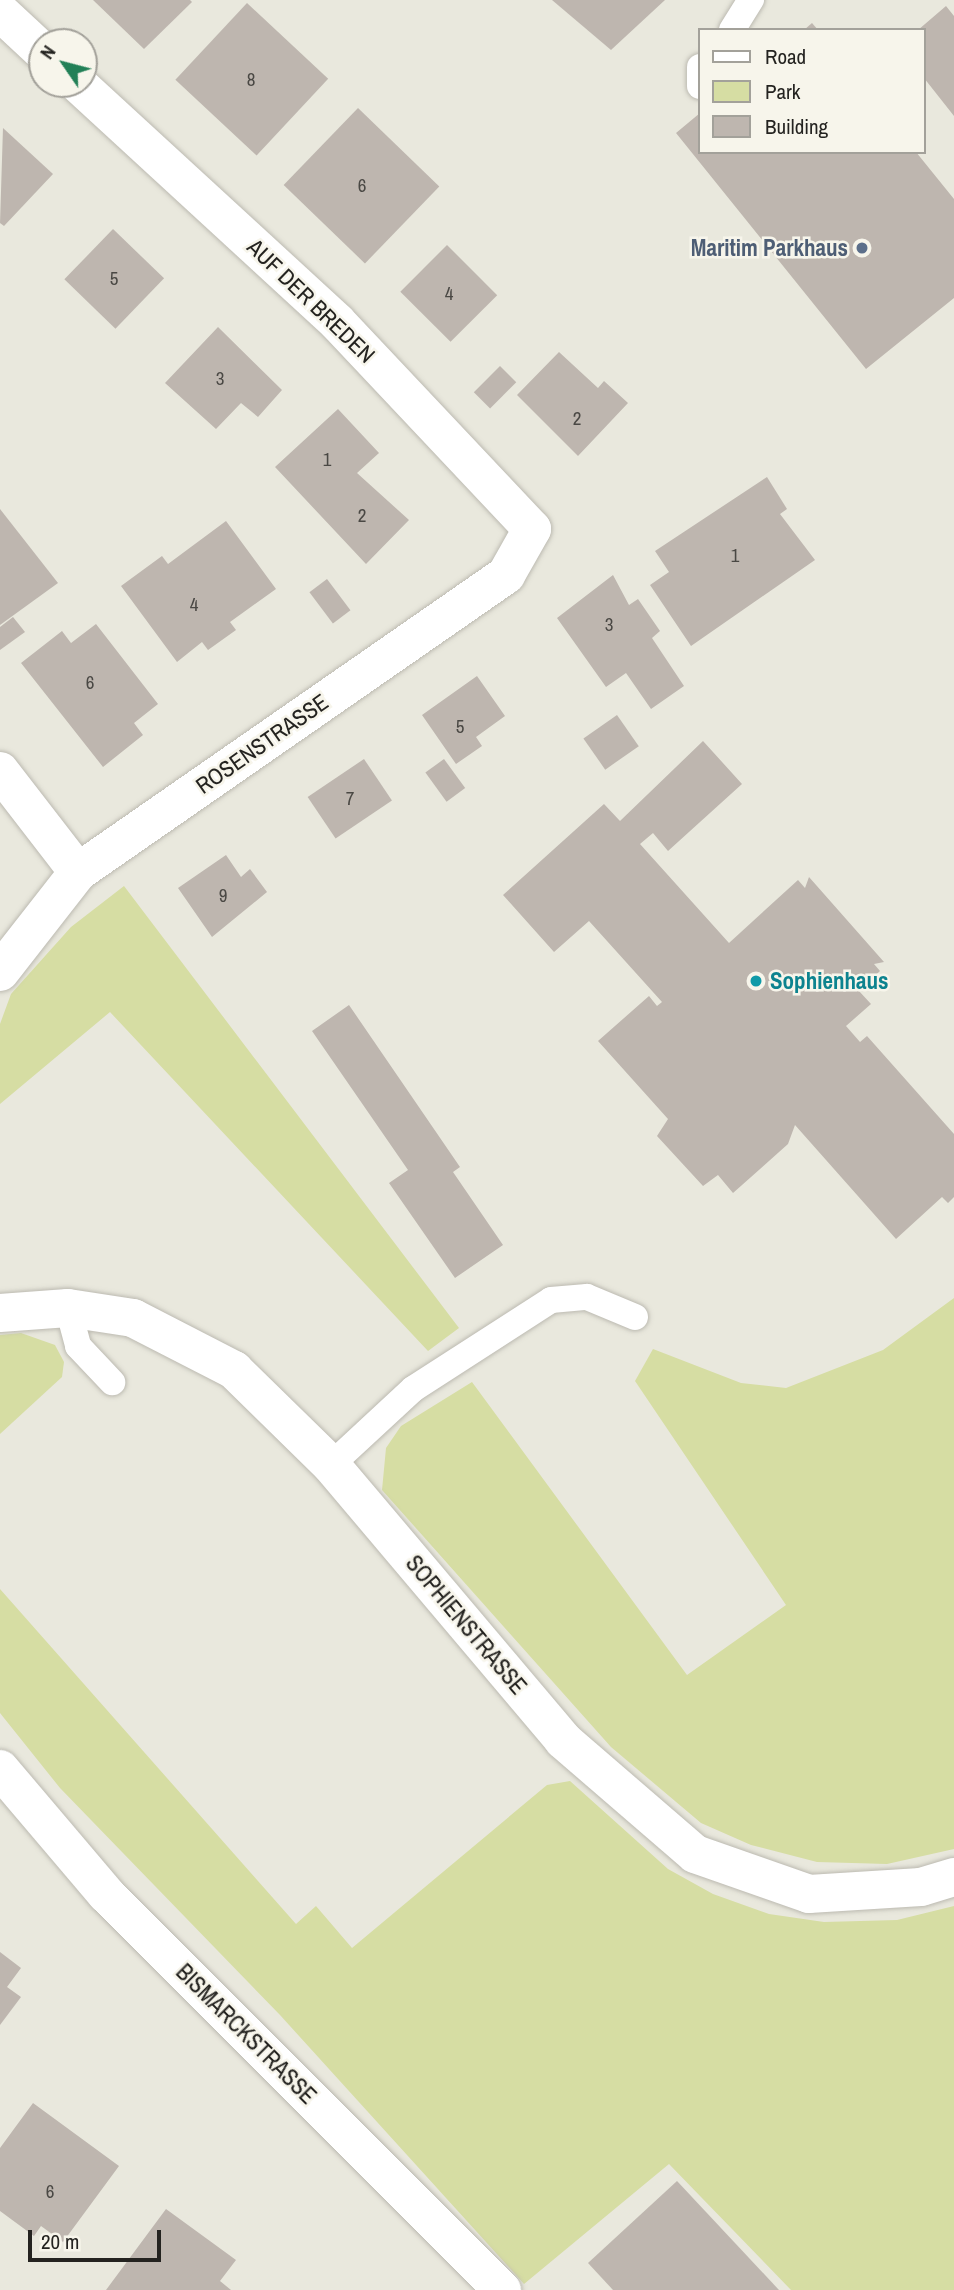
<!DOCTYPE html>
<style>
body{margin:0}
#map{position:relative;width:954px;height:2290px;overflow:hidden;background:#e9e8dd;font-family:"Archivo Narrow",sans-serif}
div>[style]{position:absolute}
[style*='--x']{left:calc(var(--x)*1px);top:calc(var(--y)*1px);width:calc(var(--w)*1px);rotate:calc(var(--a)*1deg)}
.green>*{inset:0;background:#d6dda3}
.building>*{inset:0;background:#beb6af;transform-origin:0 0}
.roads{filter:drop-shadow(0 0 2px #bcbab1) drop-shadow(0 0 2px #bcbab1)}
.service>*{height:26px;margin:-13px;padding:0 13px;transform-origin:13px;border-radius:13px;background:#fff}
.minor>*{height:38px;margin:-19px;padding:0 19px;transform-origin:19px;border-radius:19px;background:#fff}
.secondary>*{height:38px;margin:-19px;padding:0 19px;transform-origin:19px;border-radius:19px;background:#fff}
.dots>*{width:19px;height:19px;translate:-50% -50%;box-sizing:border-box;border:4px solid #f7f5eb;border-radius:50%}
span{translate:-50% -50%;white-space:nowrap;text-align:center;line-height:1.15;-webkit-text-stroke:5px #f7f5eb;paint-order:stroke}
.number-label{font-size:19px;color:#4a4844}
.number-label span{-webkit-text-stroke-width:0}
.service-label{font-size:23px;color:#4e5e75;font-weight:700}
.right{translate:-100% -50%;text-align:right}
.street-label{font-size:23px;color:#242320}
.culture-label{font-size:23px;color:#0d838f;font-weight:700}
.left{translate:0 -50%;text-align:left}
.legend{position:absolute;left:698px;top:28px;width:228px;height:126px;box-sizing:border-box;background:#f7f5eb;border:2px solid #a3a19a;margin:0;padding:9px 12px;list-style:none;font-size:21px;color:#242320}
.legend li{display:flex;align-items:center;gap:14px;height:35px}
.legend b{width:35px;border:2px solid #a3a19a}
.north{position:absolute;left:28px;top:28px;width:70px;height:70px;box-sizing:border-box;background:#f7f5eb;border:2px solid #a3a19a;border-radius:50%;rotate:305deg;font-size:19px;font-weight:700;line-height:28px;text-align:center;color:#242320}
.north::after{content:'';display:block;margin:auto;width:24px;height:32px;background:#228057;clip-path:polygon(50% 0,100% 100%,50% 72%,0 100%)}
.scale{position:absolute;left:28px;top:2230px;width:133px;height:32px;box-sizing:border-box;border:4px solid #242320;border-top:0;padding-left:9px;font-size:21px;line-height:24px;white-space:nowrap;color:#242320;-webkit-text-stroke:5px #f7f5eb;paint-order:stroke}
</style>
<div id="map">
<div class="green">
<i style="clip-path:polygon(124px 886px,459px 1328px,428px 1351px,110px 1012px,0 1104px,0 1024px,11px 994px,71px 927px)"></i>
<i style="clip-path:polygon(954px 1298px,954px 1849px,887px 1864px,817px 1862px,751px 1845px,701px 1823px,611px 1747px,382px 1490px,386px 1448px,401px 1426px,472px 1382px,687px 1675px,786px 1605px,635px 1381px,653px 1349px,741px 1383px,786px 1388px,883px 1350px)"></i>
<i style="clip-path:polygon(21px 1333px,55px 1345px,64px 1362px,62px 1377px,0 1434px,0 1335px)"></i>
<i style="clip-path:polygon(0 1589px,296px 1924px,316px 1906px,352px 1948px,547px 1785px,570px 1781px,668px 1869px,713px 1894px,769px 1914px,824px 1922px,897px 1920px,954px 1906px,954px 2290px,791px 2290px,669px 2164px,524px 2284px,280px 2015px,60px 1788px,0 1713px)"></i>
</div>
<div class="building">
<i style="clip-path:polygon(93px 0,190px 0,192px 2px,144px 49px)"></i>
<i style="clip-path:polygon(552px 0,665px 0,611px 50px)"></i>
<i style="left:247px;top:3px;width:111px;height:105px;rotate:43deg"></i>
<i style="clip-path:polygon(946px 6px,954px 16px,954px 116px,924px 78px,924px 30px,918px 30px)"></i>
<i style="clip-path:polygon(812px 23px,818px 30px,804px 30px)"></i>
<i style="left:358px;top:108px;width:113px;height:107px;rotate:44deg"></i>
<i style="clip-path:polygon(700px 113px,700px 152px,916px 152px,954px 199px,954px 298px,866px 369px,676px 133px)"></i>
<i style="clip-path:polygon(3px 128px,53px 174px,4px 226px,0 223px)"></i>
<i style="left:113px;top:229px;width:71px;height:70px;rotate:44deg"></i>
<i style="left:447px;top:245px;width:71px;height:66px;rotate:45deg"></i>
<i style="clip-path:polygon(218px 327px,282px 390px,258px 417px,241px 403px,216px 429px,165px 383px)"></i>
<i style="clip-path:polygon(559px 352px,598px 388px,604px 381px,628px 403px,578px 456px,517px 395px)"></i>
<i style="left:500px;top:366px;width:23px;height:37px;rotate:45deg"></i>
<i style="clip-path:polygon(338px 409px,379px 453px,357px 473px,409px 520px,366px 564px,275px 467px)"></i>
<i style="clip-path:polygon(767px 477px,787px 509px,780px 514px,815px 560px,691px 646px,650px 585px,669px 572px,655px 551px)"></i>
<i style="clip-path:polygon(0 509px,58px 583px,0 625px)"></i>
<i style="clip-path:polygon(226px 521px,276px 589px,230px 622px,236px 630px,208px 650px,202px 642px,177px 662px,121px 586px,162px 556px,168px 564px)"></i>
<i style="clip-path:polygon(613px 575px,629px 605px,638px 599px,660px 631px,652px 638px,684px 686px,651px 709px,626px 673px,606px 687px,557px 618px)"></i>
<i style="left:327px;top:579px;width:39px;height:22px;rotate:53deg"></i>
<i style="clip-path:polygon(13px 617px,25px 632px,0 650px,0 627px)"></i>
<i style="clip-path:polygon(96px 624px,158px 704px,134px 723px,143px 735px,103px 767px,21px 663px,62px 631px,71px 643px)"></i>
<i style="clip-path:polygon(477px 676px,505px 716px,476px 737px,482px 746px,456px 764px,422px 715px)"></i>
<i style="left:617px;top:715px;width:38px;height:41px;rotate:55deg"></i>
<i style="clip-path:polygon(703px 741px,742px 784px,668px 851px,653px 833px,640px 844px,729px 943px,798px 880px,805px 888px,809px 877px,884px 962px,874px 964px,880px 971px,859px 991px,871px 1004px,846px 1026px,860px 1042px,867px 1036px,954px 1134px,954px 1197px,948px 1203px,942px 1197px,896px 1239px,795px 1125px,788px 1144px,733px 1193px,718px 1175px,703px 1186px,657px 1136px,668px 1119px,598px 1041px,649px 996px,657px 1006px,662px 1002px,589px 921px,554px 952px,503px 895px,604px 804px,620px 821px)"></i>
<i style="left:364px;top:759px;width:50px;height:68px;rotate:56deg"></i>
<i style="left:444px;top:759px;width:36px;height:23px;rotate:54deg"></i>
<i style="clip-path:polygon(226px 855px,241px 877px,250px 869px,267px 892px,212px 937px,178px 888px)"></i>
<i style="clip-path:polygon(349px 1005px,460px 1167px,453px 1172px,503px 1245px,455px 1278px,389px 1183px,408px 1170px,312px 1031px)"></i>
<i style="clip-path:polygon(0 1952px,21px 1968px,7px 1987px,21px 1997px,0 2025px)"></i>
<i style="clip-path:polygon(33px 2103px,119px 2166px,63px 2242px,41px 2226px,34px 2236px,0 2211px,0 2148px)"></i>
<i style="clip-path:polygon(677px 2181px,779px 2290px,613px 2290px,588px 2263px)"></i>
<i style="clip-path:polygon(166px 2209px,236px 2260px,220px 2281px,231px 2290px,106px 2290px)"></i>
</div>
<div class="roads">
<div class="service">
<i style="--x:732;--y:30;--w:36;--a:-58"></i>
<i style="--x:700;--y:67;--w:19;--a:90"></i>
<i style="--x:68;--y:1308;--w:39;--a:75"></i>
<i style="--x:78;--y:1346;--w:50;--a:46.6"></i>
<i style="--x:331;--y:1465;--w:112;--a:-42.8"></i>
<i style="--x:413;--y:1389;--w:164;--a:-32.8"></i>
<i style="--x:551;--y:1300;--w:36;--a:-5"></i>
<i style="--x:587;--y:1297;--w:52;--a:22.6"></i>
</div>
<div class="minor">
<i style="--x:0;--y:12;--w:57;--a:42.9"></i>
<i style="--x:0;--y:771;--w:128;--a:52.3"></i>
<i style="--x:0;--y:972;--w:127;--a:-52"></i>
<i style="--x:78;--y:872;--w:521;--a:-34.76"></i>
<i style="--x:506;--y:575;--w:53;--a:-60.5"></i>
<i style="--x:532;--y:529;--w:284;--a:-133.3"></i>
<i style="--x:337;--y:322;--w:352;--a:-137.4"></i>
<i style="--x:0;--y:1313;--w:68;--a:-4.2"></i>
<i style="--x:68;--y:1308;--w:66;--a:8.7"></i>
<i style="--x:133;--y:1318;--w:114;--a:27.2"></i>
<i style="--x:234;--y:1370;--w:136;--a:44.4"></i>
<i style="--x:331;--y:1465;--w:360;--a:49.8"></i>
<i style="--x:563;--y:1740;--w:174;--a:40.8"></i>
<i style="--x:695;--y:1854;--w:121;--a:19.3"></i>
<i style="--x:809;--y:1894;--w:112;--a:-3.6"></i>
<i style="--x:921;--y:1887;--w:34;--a:-17"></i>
</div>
<div class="secondary">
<i style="--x:0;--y:1769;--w:164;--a:49.7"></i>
<i style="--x:106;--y:1894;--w:560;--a:45"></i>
</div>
</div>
<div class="dots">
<i style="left:862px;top:248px;background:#5c6f8a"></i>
<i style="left:756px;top:981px;background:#0f9aa8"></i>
</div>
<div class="number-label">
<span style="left:251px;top:80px">8</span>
<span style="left:362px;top:186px">6</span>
<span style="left:114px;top:279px">5</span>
<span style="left:449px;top:294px">4</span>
<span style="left:220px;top:379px">3</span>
<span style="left:577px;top:419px">2</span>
<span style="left:327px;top:460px">1</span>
<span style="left:362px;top:516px">2</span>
<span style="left:735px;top:556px">1</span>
<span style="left:194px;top:605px">4</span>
<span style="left:609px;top:625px">3</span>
<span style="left:90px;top:683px">6</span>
<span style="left:460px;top:727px">5</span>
<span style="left:350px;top:799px">7</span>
<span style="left:223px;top:896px">9</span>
<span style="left:50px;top:2192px">6</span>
</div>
<div class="service-label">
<span class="right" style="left:848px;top:248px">Maritim Parkhaus</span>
</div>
<div class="street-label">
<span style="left:311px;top:301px;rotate:44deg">AUF DER BREDEN</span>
<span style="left:262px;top:744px;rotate:-35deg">ROSENSTRASSE</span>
<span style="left:466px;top:1625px;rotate:50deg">SOPHIENSTRASSE</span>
<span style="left:246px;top:2034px;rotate:45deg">BISMARCKSTRASSE</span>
</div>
<div class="culture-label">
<span class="left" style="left:770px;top:981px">Sophienhaus</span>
</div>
<ul class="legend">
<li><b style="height:9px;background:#fff"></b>Road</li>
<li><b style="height:19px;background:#d6dda3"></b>Park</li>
<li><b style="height:19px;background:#beb6af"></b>Building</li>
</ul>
<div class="north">N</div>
<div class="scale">20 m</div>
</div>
